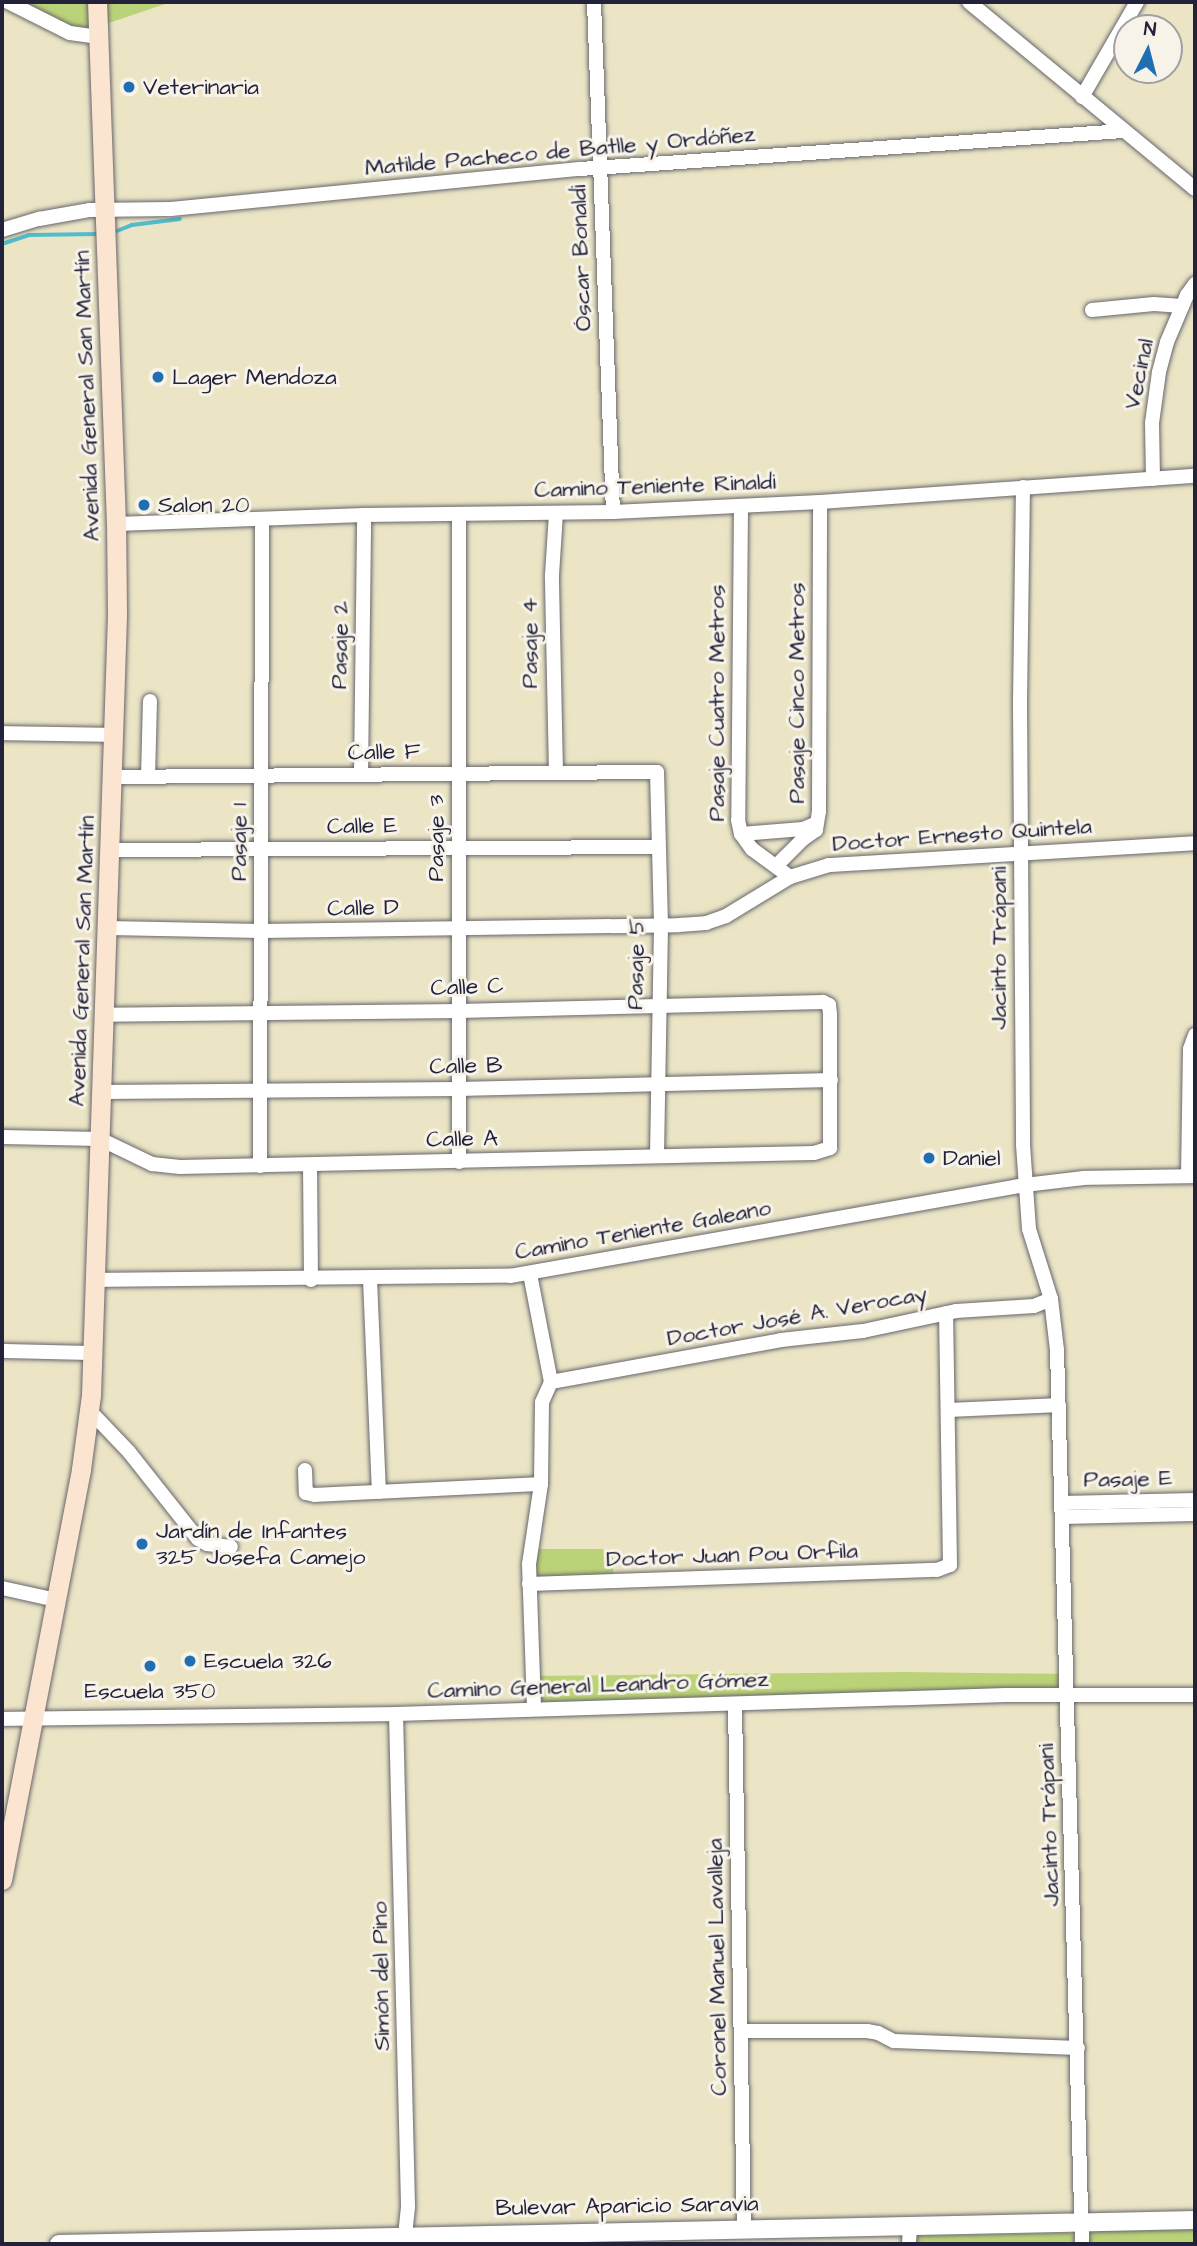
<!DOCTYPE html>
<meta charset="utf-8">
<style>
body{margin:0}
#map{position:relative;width:1197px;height:2246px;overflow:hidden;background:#ebe5c6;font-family:"Architects Daughter",sans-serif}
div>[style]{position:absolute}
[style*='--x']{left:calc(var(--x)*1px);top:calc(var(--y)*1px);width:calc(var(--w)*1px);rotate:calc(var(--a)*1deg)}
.green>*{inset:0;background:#bbd378}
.stream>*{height:3.5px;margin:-1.75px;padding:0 1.75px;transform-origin:1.75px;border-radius:1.75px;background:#51bdcb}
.roads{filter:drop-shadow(0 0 2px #68666c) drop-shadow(0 0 2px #68666c)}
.minor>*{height:14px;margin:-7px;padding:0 7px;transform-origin:7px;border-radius:7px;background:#fff}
.tertiary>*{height:18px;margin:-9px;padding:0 9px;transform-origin:9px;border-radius:9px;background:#fff}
.secondary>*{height:19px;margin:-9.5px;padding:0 9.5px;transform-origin:9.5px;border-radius:9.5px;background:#fce5d0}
.dots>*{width:19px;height:19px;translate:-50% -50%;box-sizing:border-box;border:4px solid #f7f3e8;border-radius:50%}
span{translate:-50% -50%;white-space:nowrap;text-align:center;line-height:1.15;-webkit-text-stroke:6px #f7f3e8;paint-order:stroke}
.poi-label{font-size:23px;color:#22223b}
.left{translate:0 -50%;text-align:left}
.street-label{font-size:23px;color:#22223b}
.frame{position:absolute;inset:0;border:4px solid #22223b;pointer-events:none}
.north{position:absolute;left:1113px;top:14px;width:70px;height:70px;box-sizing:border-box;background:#f7f3e8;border:2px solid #a29fa3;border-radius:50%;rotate:6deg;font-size:19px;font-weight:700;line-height:28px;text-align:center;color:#22223b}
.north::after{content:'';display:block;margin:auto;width:24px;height:32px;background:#1f6fb2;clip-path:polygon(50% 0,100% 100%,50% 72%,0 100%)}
</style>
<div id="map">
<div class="green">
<i style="clip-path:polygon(16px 2px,89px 2px,90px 29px,81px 34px)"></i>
<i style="clip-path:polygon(106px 2px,171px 2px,106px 24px)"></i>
<i style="clip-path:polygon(536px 1549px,609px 1549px,613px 1555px,613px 1577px,535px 1577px)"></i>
<i style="clip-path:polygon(903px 1672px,1068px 1674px,1069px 1696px,534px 1709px,532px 1676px)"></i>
<i style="clip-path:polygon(1195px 2226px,1195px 2244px,1086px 2244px,1088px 2235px,1095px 2229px)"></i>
<i style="clip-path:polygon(1069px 2233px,1074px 2236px,1074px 2244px,915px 2244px,918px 2236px)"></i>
</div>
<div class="stream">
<i style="--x:117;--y:231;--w:16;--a:-22"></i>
<i style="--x:132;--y:225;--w:48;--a:-7.1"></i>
<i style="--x:2;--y:244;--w:28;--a:-18"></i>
<i style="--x:29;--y:235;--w:69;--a:-0.8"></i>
</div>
<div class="roads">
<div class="minor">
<i style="--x:8;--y:2;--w:69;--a:26.6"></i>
<i style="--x:70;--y:33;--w:29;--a:8"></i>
<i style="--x:594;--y:2;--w:510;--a:87.87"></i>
<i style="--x:969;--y:2;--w:293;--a:39.6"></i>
<i style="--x:1082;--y:97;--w:110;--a:-59.9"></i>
<i style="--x:2;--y:230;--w:39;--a:-17"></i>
<i style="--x:39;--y:219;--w:52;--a:-10"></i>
<i style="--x:90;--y:210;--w:80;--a:-0.7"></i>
<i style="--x:170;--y:209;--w:412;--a:-5.6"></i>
<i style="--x:580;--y:169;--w:545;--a:-4"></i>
<i style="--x:1092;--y:310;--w:62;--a:-5.5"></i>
<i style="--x:1154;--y:304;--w:28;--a:4"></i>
<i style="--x:1153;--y:479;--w:56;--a:-91"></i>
<i style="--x:1152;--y:423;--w:51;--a:-82.2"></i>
<i style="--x:1159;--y:372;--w:31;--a:-75"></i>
<i style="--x:1167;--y:342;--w:51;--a:-66.9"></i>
<i style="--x:1187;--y:295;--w:14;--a:-54"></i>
<i style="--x:1023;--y:487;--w:216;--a:90.8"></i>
<i style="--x:1020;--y:703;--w:442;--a:89.6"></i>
<i style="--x:1023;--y:1145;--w:84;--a:85.9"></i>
<i style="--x:1029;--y:1229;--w:73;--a:72.6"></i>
<i style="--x:1051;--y:1299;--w:51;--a:83.3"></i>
<i style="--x:1057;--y:1350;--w:894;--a:88.4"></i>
<i style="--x:741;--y:506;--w:314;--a:90.5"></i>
<i style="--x:738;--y:820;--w:14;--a:78"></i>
<i style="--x:741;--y:834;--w:19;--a:54"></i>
<i style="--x:752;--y:849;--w:47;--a:36.4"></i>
<i style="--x:116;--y:524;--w:248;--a:-2.1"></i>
<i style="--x:364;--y:515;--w:249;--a:-0.7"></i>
<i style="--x:613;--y:512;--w:207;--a:-2.8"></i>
<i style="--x:820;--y:502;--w:376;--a:-4"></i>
<i style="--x:2;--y:733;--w:111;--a:1"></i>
<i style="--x:556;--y:773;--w:198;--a:-91.2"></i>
<i style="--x:552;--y:575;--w:62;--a:-86.3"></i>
<i style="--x:361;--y:775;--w:260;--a:-89.3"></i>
<i style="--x:112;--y:777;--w:545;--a:-0.53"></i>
<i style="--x:657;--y:772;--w:154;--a:88.5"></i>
<i style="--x:661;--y:926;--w:230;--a:91"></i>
<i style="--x:148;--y:777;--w:76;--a:-88.5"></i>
<i style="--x:741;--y:834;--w:62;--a:-4.6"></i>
<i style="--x:803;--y:829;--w:13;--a:-23"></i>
<i style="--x:110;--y:850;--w:547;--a:-0.31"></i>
<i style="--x:776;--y:866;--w:38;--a:-45"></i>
<i style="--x:803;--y:839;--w:16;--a:-35"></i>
<i style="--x:816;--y:830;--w:18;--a:-81"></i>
<i style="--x:819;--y:812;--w:310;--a:-89.8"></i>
<i style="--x:108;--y:928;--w:153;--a:1.1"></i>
<i style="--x:261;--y:931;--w:418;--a:-0.8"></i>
<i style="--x:679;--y:925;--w:27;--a:-4"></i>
<i style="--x:706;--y:923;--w:21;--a:-19"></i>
<i style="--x:726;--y:916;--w:75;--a:-31.4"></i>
<i style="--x:790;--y:877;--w:41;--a:-17.1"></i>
<i style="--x:829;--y:865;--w:367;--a:-3.4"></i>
<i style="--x:102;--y:1092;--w:356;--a:-0.5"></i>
<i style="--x:458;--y:1089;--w:373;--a:-1.4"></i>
<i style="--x:2;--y:1137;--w:98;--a:1.2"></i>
<i style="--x:100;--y:1139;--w:58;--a:25.7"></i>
<i style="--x:152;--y:1164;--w:28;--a:6"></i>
<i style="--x:180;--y:1167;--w:634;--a:-1.27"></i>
<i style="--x:814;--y:1153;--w:17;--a:-17"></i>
<i style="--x:830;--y:1148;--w:134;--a:-90"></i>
<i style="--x:830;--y:1014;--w:9;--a:-96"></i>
<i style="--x:829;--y:1005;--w:7;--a:-153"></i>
<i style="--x:823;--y:1002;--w:364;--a:178.6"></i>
<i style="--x:459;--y:1011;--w:354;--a:179.4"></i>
<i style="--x:459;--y:1162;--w:648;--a:-90"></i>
<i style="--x:310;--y:1165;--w:115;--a:89.5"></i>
<i style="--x:260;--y:1166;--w:647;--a:-89.82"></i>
<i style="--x:1188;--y:1176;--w:127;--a:-89.1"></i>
<i style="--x:1190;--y:1049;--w:15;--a:-70"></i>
<i style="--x:530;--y:1274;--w:110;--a:79"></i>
<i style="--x:551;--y:1382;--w:22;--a:114"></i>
<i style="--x:542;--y:1402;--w:82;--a:90.7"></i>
<i style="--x:541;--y:1484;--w:81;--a:98.5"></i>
<i style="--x:529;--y:1564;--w:145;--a:88"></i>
<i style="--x:370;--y:1279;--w:213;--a:87.6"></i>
<i style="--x:95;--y:1280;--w:415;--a:-0.6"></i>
<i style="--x:510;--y:1276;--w:523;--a:-10.02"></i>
<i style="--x:1025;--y:1185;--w:59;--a:-6.8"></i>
<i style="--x:1084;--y:1178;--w:111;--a:-1"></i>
<i style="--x:2;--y:1351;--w:91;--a:1.3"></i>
<i style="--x:551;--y:1382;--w:234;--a:-10.3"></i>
<i style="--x:781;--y:1340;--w:82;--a:-6.3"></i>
<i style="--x:863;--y:1331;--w:95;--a:-12.1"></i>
<i style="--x:956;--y:1311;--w:78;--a:-3.7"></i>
<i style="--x:1034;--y:1306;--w:18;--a:-22"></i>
<i style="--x:950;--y:1410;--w:109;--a:-2.6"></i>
<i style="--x:90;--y:1411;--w:57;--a:46.4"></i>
<i style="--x:129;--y:1452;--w:111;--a:51.6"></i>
<i style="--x:198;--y:1539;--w:10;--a:29"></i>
<i style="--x:207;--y:1544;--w:24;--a:7"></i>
<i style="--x:305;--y:1470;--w:23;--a:88"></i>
<i style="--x:306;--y:1493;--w:9;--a:13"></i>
<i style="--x:315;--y:1495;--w:226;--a:-2.8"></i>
<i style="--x:1062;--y:1503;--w:133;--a:-1.3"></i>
<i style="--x:1062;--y:1517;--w:133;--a:-1.3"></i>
<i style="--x:529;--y:1584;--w:408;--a:-2"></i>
<i style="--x:937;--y:1570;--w:14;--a:-21"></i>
<i style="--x:950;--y:1565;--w:252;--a:-90.9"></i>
<i style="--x:2;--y:1588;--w:55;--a:12.5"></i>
<i style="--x:735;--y:1704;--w:524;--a:89.02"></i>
<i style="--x:396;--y:1714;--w:493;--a:88.6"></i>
<i style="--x:408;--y:2207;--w:29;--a:96"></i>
<i style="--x:2;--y:1719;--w:394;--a:-0.7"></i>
<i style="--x:396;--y:1714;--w:610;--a:-1.78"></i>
<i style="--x:1006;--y:1695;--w:189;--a:0"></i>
<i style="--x:741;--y:2031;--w:126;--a:0"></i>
<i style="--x:867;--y:2031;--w:11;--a:10"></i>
<i style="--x:878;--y:2033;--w:18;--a:27"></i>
<i style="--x:894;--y:2041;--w:184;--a:2.2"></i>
<i style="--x:909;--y:2244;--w:17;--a:-87"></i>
</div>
<div class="tertiary">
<i style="--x:59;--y:2244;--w:1136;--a:-1.21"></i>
</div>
<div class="secondary">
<i style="--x:2;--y:1880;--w:419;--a:-79.1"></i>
<i style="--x:81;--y:1469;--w:75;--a:-82.3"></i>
<i style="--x:91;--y:1395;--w:781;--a:-88.09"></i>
<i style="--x:117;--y:614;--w:90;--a:-90.6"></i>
<i style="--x:116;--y:524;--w:522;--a:-92.08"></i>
</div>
</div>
<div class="dots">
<i style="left:129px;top:87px;background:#1f6fb2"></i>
<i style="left:158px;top:377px;background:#1f6fb2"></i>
<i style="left:144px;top:505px;background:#1f6fb2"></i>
<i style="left:929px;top:1158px;background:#1f6fb2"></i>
<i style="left:142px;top:1544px;background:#1f6fb2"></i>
<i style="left:190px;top:1661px;background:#1f6fb2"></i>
<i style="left:150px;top:1666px;background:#1f6fb2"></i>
</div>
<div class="poi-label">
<span class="left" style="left:143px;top:87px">Veterinaria</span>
<span class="left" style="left:172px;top:377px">Lager Mendoza</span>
<span class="left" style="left:158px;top:505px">Salon 20</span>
<span class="left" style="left:943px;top:1158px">Daniel</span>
<span class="left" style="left:156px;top:1544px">Jardín de Infantes<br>325 Josefa Camejo</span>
<span class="left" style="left:204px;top:1661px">Escuela 326</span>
<span style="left:150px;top:1691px">Escuela 350</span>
</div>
<div class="street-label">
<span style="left:560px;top:151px;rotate:-5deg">Matilde Pacheco de Batlle y Ordóñez</span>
<span style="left:581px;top:258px;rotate:-92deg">Óscar Bonaldi</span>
<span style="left:1139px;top:374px;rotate:-78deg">Vecinal</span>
<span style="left:87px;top:396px;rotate:-92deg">Avenida General San Martín</span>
<span style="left:655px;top:486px;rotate:-2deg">Camino Teniente Rinaldi</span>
<span style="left:530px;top:643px;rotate:-90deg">Pasaje 4</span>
<span style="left:340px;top:645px;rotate:-89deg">Pasaje 2</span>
<span style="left:797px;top:693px;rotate:-90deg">Pasaje Cinco Metros</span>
<span style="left:717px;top:703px;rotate:-90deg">Pasaje Cuatro Metros</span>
<span style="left:384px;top:752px;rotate:-1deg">Calle F</span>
<span style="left:362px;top:826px;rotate:-1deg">Calle E</span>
<span style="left:962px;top:835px;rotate:-4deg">Doctor Ernesto Quintela</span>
<span style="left:436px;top:838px;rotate:-90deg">Pasaje 3</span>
<span style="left:239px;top:842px;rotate:-90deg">Pasaje 1</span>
<span style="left:363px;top:908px;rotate:-1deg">Calle D</span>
<span style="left:999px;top:948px;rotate:-90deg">Jacinto Trápani</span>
<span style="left:82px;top:961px;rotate:-88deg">Avenida General San Martín</span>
<span style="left:636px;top:964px;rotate:-89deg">Pasaje 5</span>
<span style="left:467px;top:987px;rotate:-2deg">Calle C</span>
<span style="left:466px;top:1066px;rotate:-1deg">Calle B</span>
<span style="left:462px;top:1139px;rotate:-1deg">Calle A</span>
<span style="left:643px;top:1230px;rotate:-10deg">Camino Teniente Galeano</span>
<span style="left:797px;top:1316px;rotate:-10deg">Doctor José A. Verocay</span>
<span style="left:1128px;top:1479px;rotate:-1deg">Pasaje E</span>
<span style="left:732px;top:1555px;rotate:-2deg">Doctor Juan Pou Orfila</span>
<span style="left:598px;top:1685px;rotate:-2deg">Camino General Leandro Gómez</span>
<span style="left:1049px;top:1825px;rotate:-92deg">Jacinto Trápani</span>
<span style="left:717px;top:1967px;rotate:-91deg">Coronel Manuel Lavalleja</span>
<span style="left:381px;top:1976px;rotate:-91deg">Simón del Pino</span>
<span style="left:627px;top:2206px;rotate:-1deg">Bulevar Aparicio Saravia</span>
</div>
<div class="frame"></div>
<div class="north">N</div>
</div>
